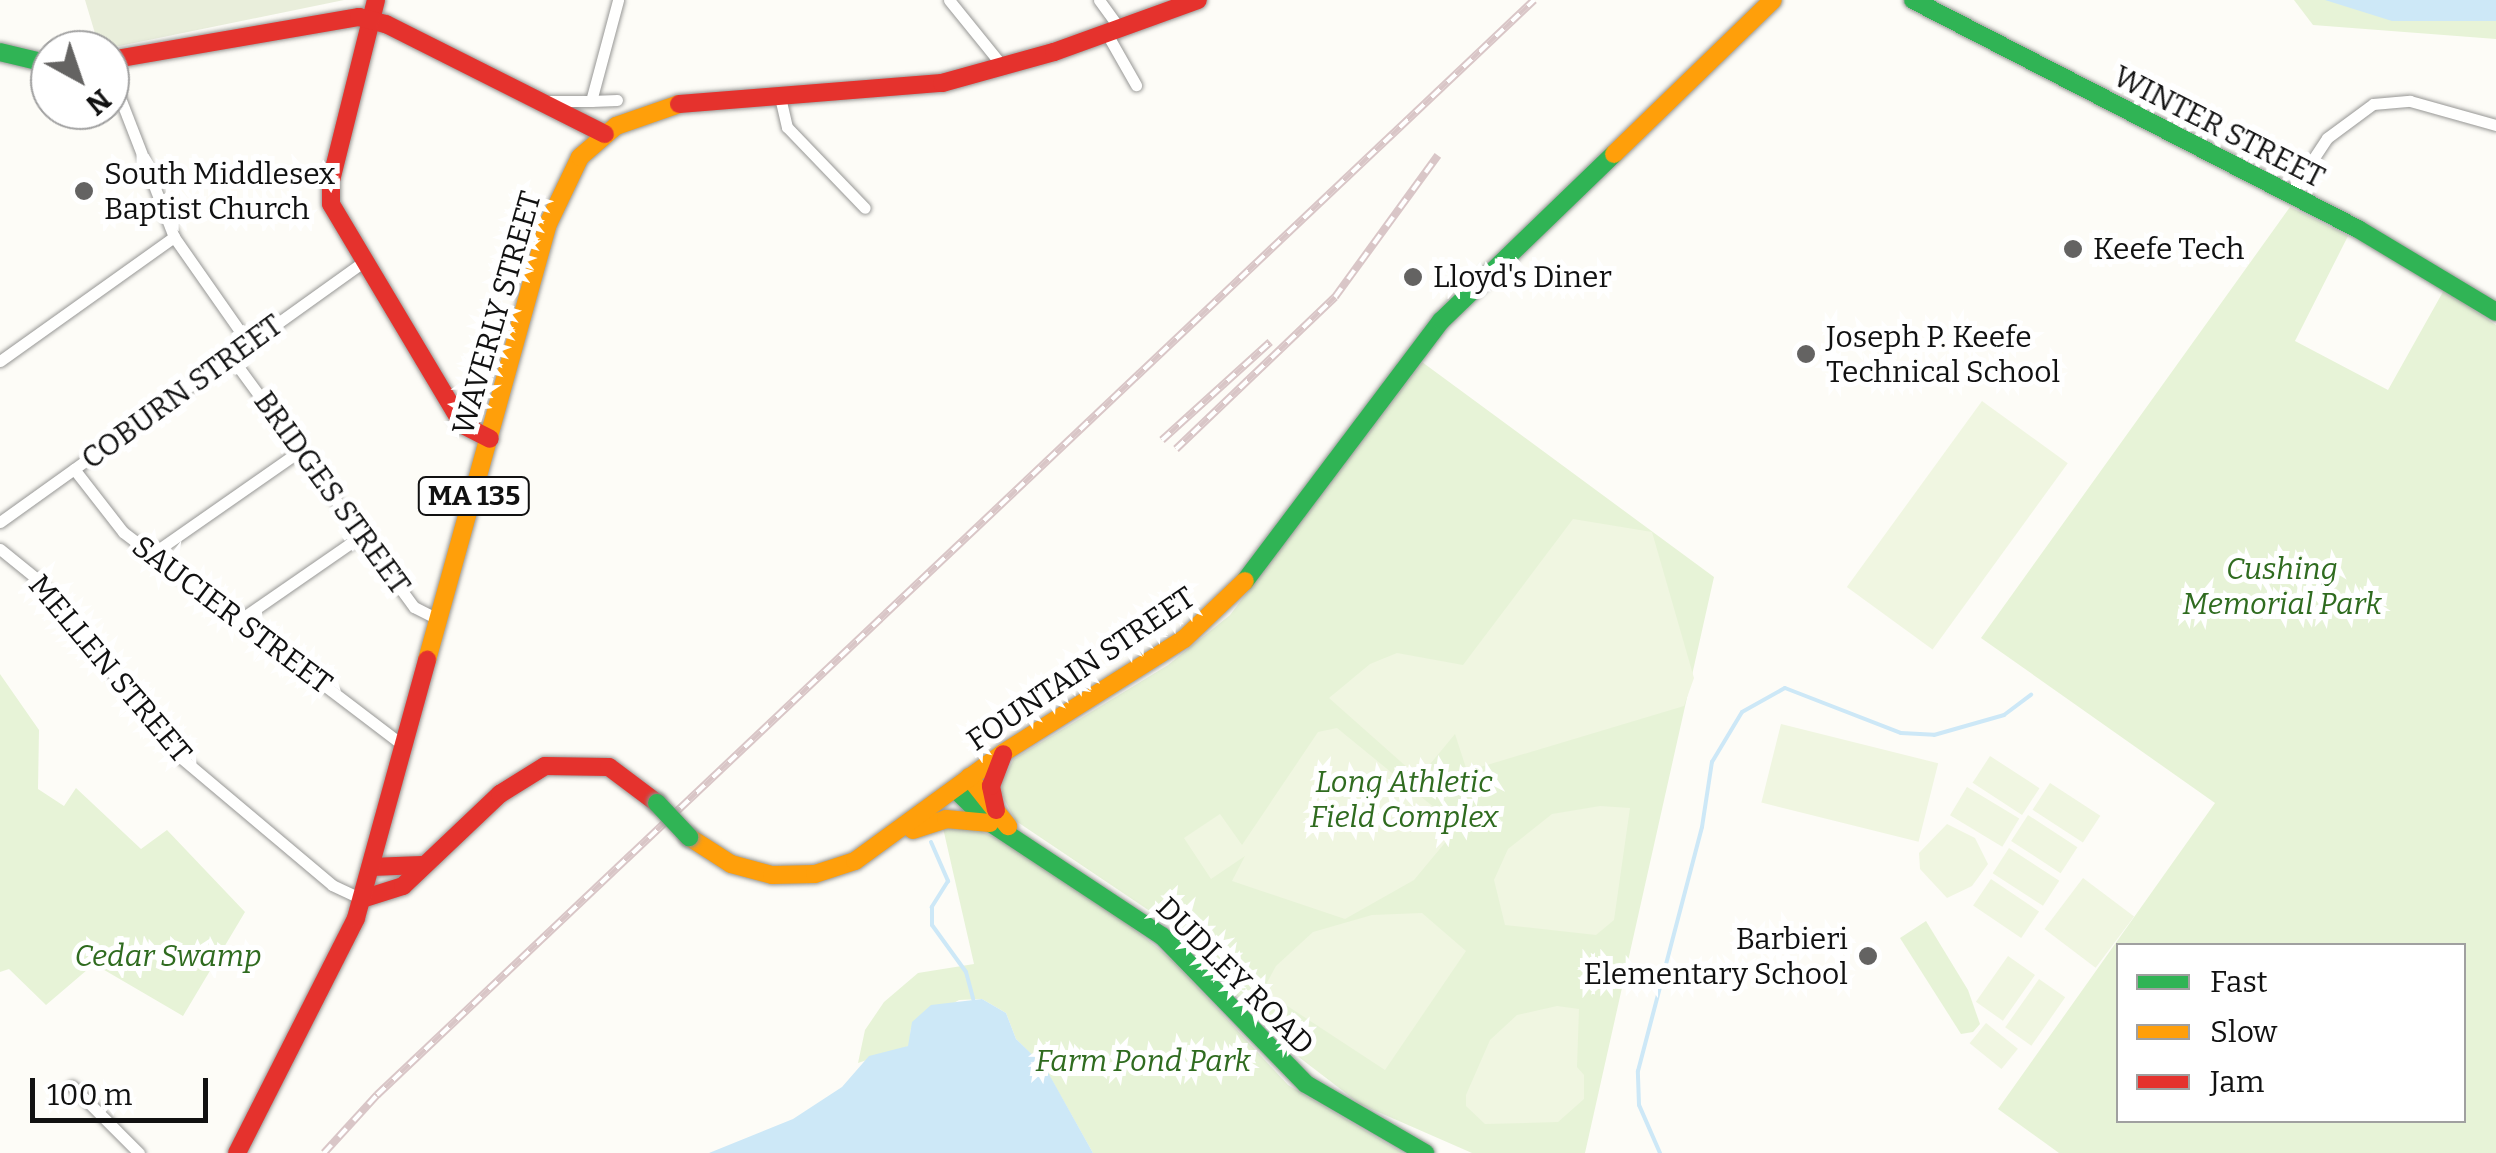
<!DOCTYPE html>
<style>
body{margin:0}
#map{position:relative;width:2496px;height:1153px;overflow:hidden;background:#fdfcf7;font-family:Bitter,serif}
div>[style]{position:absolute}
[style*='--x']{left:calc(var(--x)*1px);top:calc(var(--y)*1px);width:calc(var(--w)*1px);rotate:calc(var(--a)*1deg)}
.green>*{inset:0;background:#e7f3d7}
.cemetery>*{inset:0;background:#e9eedb}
.pitch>*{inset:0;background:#f0f6e1;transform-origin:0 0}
.water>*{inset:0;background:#cde8f7}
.stream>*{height:4px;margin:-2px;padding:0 2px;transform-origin:2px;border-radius:2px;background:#cde8f7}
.roads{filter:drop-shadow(0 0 2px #979795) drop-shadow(0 0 2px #979795)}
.street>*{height:11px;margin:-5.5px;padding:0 5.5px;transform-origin:5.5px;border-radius:5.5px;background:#fffffe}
.fast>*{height:18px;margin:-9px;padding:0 9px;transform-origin:9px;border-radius:9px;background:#30b455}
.slow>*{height:18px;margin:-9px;padding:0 9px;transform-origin:9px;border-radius:9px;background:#ff9f0a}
.jam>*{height:18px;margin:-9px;padding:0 9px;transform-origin:9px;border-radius:9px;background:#e5322d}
.rail>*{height:8px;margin-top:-4px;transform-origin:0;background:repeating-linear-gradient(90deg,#fff 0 11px,#d9c6c7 0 22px);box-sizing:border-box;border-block:2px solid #d9c6c7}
.bridges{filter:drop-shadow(0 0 2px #8e8d8b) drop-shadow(0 0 2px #8e8d8b)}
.fast-bridge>*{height:18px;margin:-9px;padding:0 9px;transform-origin:9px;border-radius:9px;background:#30b455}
.dots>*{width:28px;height:28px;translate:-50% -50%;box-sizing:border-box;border:5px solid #fff;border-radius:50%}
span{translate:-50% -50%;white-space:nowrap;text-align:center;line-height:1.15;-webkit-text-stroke:10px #fff;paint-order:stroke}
.shield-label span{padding:2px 8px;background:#fff;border:2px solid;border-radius:8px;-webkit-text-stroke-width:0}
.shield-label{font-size:28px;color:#111;font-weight:700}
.street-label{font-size:30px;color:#111}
.poi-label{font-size:30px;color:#111}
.left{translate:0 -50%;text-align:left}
.right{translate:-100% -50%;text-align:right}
.park-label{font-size:30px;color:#2f6b1f;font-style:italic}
.legend{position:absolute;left:2116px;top:943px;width:350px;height:180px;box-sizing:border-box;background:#fff;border:2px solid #a0a0a0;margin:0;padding:12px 18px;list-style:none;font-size:30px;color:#111}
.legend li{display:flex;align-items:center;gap:20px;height:50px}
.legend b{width:50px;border:2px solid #a0a0a0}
.north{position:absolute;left:30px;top:30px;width:100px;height:100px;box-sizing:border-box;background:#fff;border:2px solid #a0a0a0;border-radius:50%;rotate:140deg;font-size:28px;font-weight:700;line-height:40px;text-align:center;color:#111}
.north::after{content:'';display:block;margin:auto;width:35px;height:45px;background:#646362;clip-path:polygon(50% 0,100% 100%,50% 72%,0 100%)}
.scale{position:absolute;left:30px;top:1078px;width:178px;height:45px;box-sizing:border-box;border:5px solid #111;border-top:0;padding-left:12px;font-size:30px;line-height:35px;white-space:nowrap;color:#111;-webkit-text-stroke:8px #fff;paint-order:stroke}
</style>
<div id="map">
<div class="green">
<i style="clip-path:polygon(2294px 0,2496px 0,2496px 39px,2313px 25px)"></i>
<i style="clip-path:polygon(evenodd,2290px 207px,2348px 236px,2295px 341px,2388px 390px,2444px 290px,2496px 325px,2496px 1153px,2059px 1153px,1998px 1109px,2215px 803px,1981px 638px,2290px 207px,2118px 946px,2464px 946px,2464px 1120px,2118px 1120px,2118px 946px)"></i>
<i style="clip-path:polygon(1422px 362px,1714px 577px,1585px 1153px,1472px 1153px,1360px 1104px,1287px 1048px,1169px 924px,1016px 821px,998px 788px,1014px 759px,1168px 665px,1230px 615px)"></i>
<i style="clip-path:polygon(0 674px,39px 730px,38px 789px,64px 806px,76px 788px,141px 849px,167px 830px,245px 912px,183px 1016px,94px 964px,46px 1005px,9px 969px,0 972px)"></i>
<i style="clip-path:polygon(943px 828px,975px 829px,1001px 840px,1123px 920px,1172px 960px,1288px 1085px,1403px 1153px,1093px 1153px,1045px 1068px,1016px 1039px,1006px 1013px,982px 999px,959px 1000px,911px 1028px,909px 1046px,858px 1063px,865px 1030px,884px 1002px,918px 973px,974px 964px)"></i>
<i style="clip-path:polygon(1926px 921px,1968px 990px,1980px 1024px,1973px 1032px,1961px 1034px,1900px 938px)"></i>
</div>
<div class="cemetery">
<i style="clip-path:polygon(85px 0,344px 0,100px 50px)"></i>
</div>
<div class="pitch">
<i style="left:1982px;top:401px;width:106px;height:230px;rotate:36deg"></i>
<i style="clip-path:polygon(1573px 519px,1652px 532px,1694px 678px,1684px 706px,1467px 771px,1455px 734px,1426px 769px,1409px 769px,1329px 698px,1370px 664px,1397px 653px,1463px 665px)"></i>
<i style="left:1781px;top:724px;width:162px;height:81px;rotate:14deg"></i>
<i style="clip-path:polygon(1337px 728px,1458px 827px,1414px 880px,1345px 919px,1232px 881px,1245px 856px,1211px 879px,1184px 838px,1220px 814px,1242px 845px,1318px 732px)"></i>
<i style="left:1990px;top:756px;width:59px;height:32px;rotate:33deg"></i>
<i style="left:2050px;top:783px;width:60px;height:32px;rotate:33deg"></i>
<i style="left:1967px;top:787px;width:61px;height:33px;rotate:31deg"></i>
<i style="clip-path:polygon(1600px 806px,1630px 808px,1614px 920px,1596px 935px,1505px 925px,1494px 880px,1508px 849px,1552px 814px)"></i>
<i style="left:2028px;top:815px;width:59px;height:31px;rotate:33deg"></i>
<i style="clip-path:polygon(1947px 824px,1975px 838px,1988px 864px,1972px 886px,1947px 898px,1920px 869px,1919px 853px)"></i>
<i style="left:2009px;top:848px;width:60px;height:30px;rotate:33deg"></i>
<i style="left:2083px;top:878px;width:64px;height:64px;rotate:37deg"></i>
<i style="left:1991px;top:879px;width:58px;height:32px;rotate:34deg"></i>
<i style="clip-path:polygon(1422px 913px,1466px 951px,1385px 1070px,1263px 990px,1276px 966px,1313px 932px,1372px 915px)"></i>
<i style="left:2008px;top:956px;width:33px;height:56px;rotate:35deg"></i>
<i style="left:2039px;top:979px;width:32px;height:59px;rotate:35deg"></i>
<i style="clip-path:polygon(1557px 1006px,1579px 1009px,1577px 1067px,1584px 1075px,1584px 1099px,1558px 1122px,1485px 1124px,1466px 1106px,1466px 1095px,1490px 1040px,1517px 1015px)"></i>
<i style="left:1986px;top:1023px;width:41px;height:26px;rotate:39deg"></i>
</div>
<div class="water">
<i style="clip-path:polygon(2325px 0,2496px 0,2496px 21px,2392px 21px)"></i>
<i style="clip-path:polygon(982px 999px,1006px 1013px,1016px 1039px,1045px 1067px,1093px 1153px,709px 1153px,793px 1119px,842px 1087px,869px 1056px,908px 1046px,912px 1022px,931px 1005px)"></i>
</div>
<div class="stream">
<i style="--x:931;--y:842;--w:43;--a:66.4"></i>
<i style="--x:948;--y:881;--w:31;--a:122"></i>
<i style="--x:932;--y:907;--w:18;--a:90"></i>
<i style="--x:932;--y:925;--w:58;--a:54.1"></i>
<i style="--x:966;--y:972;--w:28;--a:75"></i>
<i style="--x:1660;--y:1153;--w:52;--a:-113.6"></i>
<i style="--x:1639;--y:1105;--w:34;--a:-92"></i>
<i style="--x:1638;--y:1071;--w:252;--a:-75.3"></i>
<i style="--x:1702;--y:827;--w:66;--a:-81.3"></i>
<i style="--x:1712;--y:762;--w:58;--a:-59"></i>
<i style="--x:1742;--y:712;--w:49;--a:-29.2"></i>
<i style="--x:1785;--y:688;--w:124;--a:21.2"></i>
<i style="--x:1901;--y:733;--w:33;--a:3"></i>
<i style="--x:1934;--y:735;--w:73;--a:-15.9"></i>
<i style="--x:2004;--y:715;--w:34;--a:-37"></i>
</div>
<div class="roads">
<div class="street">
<i style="--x:949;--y:0;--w:87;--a:51"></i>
<i style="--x:1099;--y:0;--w:36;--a:54"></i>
<i style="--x:1107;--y:34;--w:59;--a:60.4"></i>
<i style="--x:110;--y:72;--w:177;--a:68.8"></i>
<i style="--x:174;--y:237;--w:131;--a:55"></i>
<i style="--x:780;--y:97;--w:31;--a:77"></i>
<i style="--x:787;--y:127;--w:112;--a:46.1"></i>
<i style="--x:617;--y:100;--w:26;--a:178"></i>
<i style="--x:591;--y:101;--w:105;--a:-75"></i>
<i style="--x:546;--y:101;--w:45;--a:0"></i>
<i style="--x:2290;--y:194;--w:67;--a:-56.5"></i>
<i style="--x:2327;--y:138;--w:57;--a:-36.5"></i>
<i style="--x:2373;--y:104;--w:37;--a:-5"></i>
<i style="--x:2410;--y:101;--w:89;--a:15.6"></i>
<i style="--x:231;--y:357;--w:310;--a:53.8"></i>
<i style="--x:414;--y:607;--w:29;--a:27"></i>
<i style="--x:0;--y:361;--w:214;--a:-35.5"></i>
<i style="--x:74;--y:469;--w:80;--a:52.1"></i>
<i style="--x:123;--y:532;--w:355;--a:37.3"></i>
<i style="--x:0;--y:522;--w:447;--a:-35.6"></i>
<i style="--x:0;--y:549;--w:48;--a:39"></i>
<i style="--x:37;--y:579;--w:227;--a:51.3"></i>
<i style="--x:179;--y:756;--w:200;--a:40.1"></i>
<i style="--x:332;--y:885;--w:33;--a:25"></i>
<i style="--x:152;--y:554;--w:182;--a:-34.9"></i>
<i style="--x:238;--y:621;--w:151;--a:-34.7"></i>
<i style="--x:72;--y:1086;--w:95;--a:45"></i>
</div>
<div class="fast">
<i style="--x:1913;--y:0;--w:500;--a:27.23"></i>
<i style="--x:2358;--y:229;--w:161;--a:31"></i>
<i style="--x:0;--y:52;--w:51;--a:13.5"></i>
<i style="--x:1245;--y:581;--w:326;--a:-53"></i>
<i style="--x:1441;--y:321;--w:240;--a:-44"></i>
<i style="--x:955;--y:789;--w:47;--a:44.1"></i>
<i style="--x:989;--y:822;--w:207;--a:33.4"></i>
<i style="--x:1162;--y:936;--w:206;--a:45.8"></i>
<i style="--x:1306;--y:1084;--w:138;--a:30.1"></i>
</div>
<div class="slow">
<i style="--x:1614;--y:154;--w:221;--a:-44.1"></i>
<i style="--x:427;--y:660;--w:450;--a:-74.5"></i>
<i style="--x:547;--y:226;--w:76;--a:-64.4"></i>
<i style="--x:580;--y:157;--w:48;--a:-40.7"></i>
<i style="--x:616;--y:126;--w:67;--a:-19.2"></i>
<i style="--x:969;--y:777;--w:63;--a:51.5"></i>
<i style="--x:913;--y:830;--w:35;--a:-18"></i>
<i style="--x:946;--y:819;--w:44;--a:5.2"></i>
<i style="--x:689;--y:837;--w:50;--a:32.7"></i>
<i style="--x:731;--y:864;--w:42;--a:15"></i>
<i style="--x:772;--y:875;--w:43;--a:-1.3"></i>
<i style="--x:815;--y:874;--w:42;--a:-18"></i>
<i style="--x:855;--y:861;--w:183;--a:-36.1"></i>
<i style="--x:1003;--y:753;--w:214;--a:-32.2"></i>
<i style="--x:1184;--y:639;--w:84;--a:-43.6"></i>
</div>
<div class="jam">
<i style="--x:376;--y:0;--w:186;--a:104"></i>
<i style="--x:331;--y:180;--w:24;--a:90"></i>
<i style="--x:331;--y:204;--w:257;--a:59.2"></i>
<i style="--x:463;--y:425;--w:30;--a:27"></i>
<i style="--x:110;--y:60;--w:253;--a:-9.8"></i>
<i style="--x:359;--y:17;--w:28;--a:15"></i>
<i style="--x:386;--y:24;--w:245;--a:26.7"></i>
<i style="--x:679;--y:104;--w:264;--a:-4.6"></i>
<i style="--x:942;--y:83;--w:116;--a:-15.5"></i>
<i style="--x:1054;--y:52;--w:153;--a:-19.9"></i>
<i style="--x:996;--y:810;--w:25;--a:-102"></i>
<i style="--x:991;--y:786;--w:34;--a:-69"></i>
<i style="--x:371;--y:867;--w:51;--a:-2.2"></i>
<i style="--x:362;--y:899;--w:43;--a:-17.6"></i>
<i style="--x:403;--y:886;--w:134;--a:-43.5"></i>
<i style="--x:500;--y:794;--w:53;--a:-31.9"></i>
<i style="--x:545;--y:766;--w:64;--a:0.9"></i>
<i style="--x:609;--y:767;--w:60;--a:36.9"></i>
<i style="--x:237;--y:1153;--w:263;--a:-63.1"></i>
<i style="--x:356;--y:918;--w:268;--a:-74.6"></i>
</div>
</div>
<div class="rail">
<i style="--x:1162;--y:440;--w:146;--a:-42.2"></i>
<i style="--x:1176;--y:449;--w:220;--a:-43.7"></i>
<i style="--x:1335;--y:297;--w:175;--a:-54"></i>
<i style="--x:324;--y:1153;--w:79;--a:-47.6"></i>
<i style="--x:377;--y:1095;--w:1593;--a:-43.42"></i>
</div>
<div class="bridges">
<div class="fast-bridge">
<i style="--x:657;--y:803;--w:47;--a:46.7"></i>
</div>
</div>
<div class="dots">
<i style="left:84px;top:191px;background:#646362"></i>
<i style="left:2073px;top:249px;background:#646362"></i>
<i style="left:1413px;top:277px;background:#646362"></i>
<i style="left:1806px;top:354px;background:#646362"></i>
<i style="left:1868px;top:956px;background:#646362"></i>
</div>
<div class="shield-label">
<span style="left:474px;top:496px">MA 135</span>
</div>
<div class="street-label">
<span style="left:2219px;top:127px;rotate:27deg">WINTER STREET</span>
<span style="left:497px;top:313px;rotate:-74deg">WAVERLY STREET</span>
<span style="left:182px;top:392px;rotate:-36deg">COBURN STREET</span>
<span style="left:332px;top:493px;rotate:54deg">BRIDGES STREET</span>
<span style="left:232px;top:615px;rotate:37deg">SAUCIER STREET</span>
<span style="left:110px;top:669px;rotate:50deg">MELLEN STREET</span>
<span style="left:1081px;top:669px;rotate:-34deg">FOUNTAIN STREET</span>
<span style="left:1235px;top:976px;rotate:45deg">DUDLEY ROAD</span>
</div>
<div class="poi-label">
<span class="left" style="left:104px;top:191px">South Middlesex<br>Baptist Church</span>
<span class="left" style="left:2093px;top:249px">Keefe Tech</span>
<span class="left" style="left:1433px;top:277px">Lloyd's Diner</span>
<span class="left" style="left:1826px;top:354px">Joseph P. Keefe<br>Technical School</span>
<span class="right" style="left:1848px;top:956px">Barbieri<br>Elementary School</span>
</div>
<div class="park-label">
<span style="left:2282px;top:586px">Cushing<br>Memorial Park</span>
<span style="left:1404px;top:799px">Long Athletic<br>Field Complex</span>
<span style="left:168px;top:956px">Cedar Swamp</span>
<span style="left:1143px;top:1061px">Farm Pond Park</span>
</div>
<ul class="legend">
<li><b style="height:12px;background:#30b455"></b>Fast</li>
<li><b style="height:12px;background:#ff9f0a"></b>Slow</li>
<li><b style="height:12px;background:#e5322d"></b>Jam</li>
</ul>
<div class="north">N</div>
<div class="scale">100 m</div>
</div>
